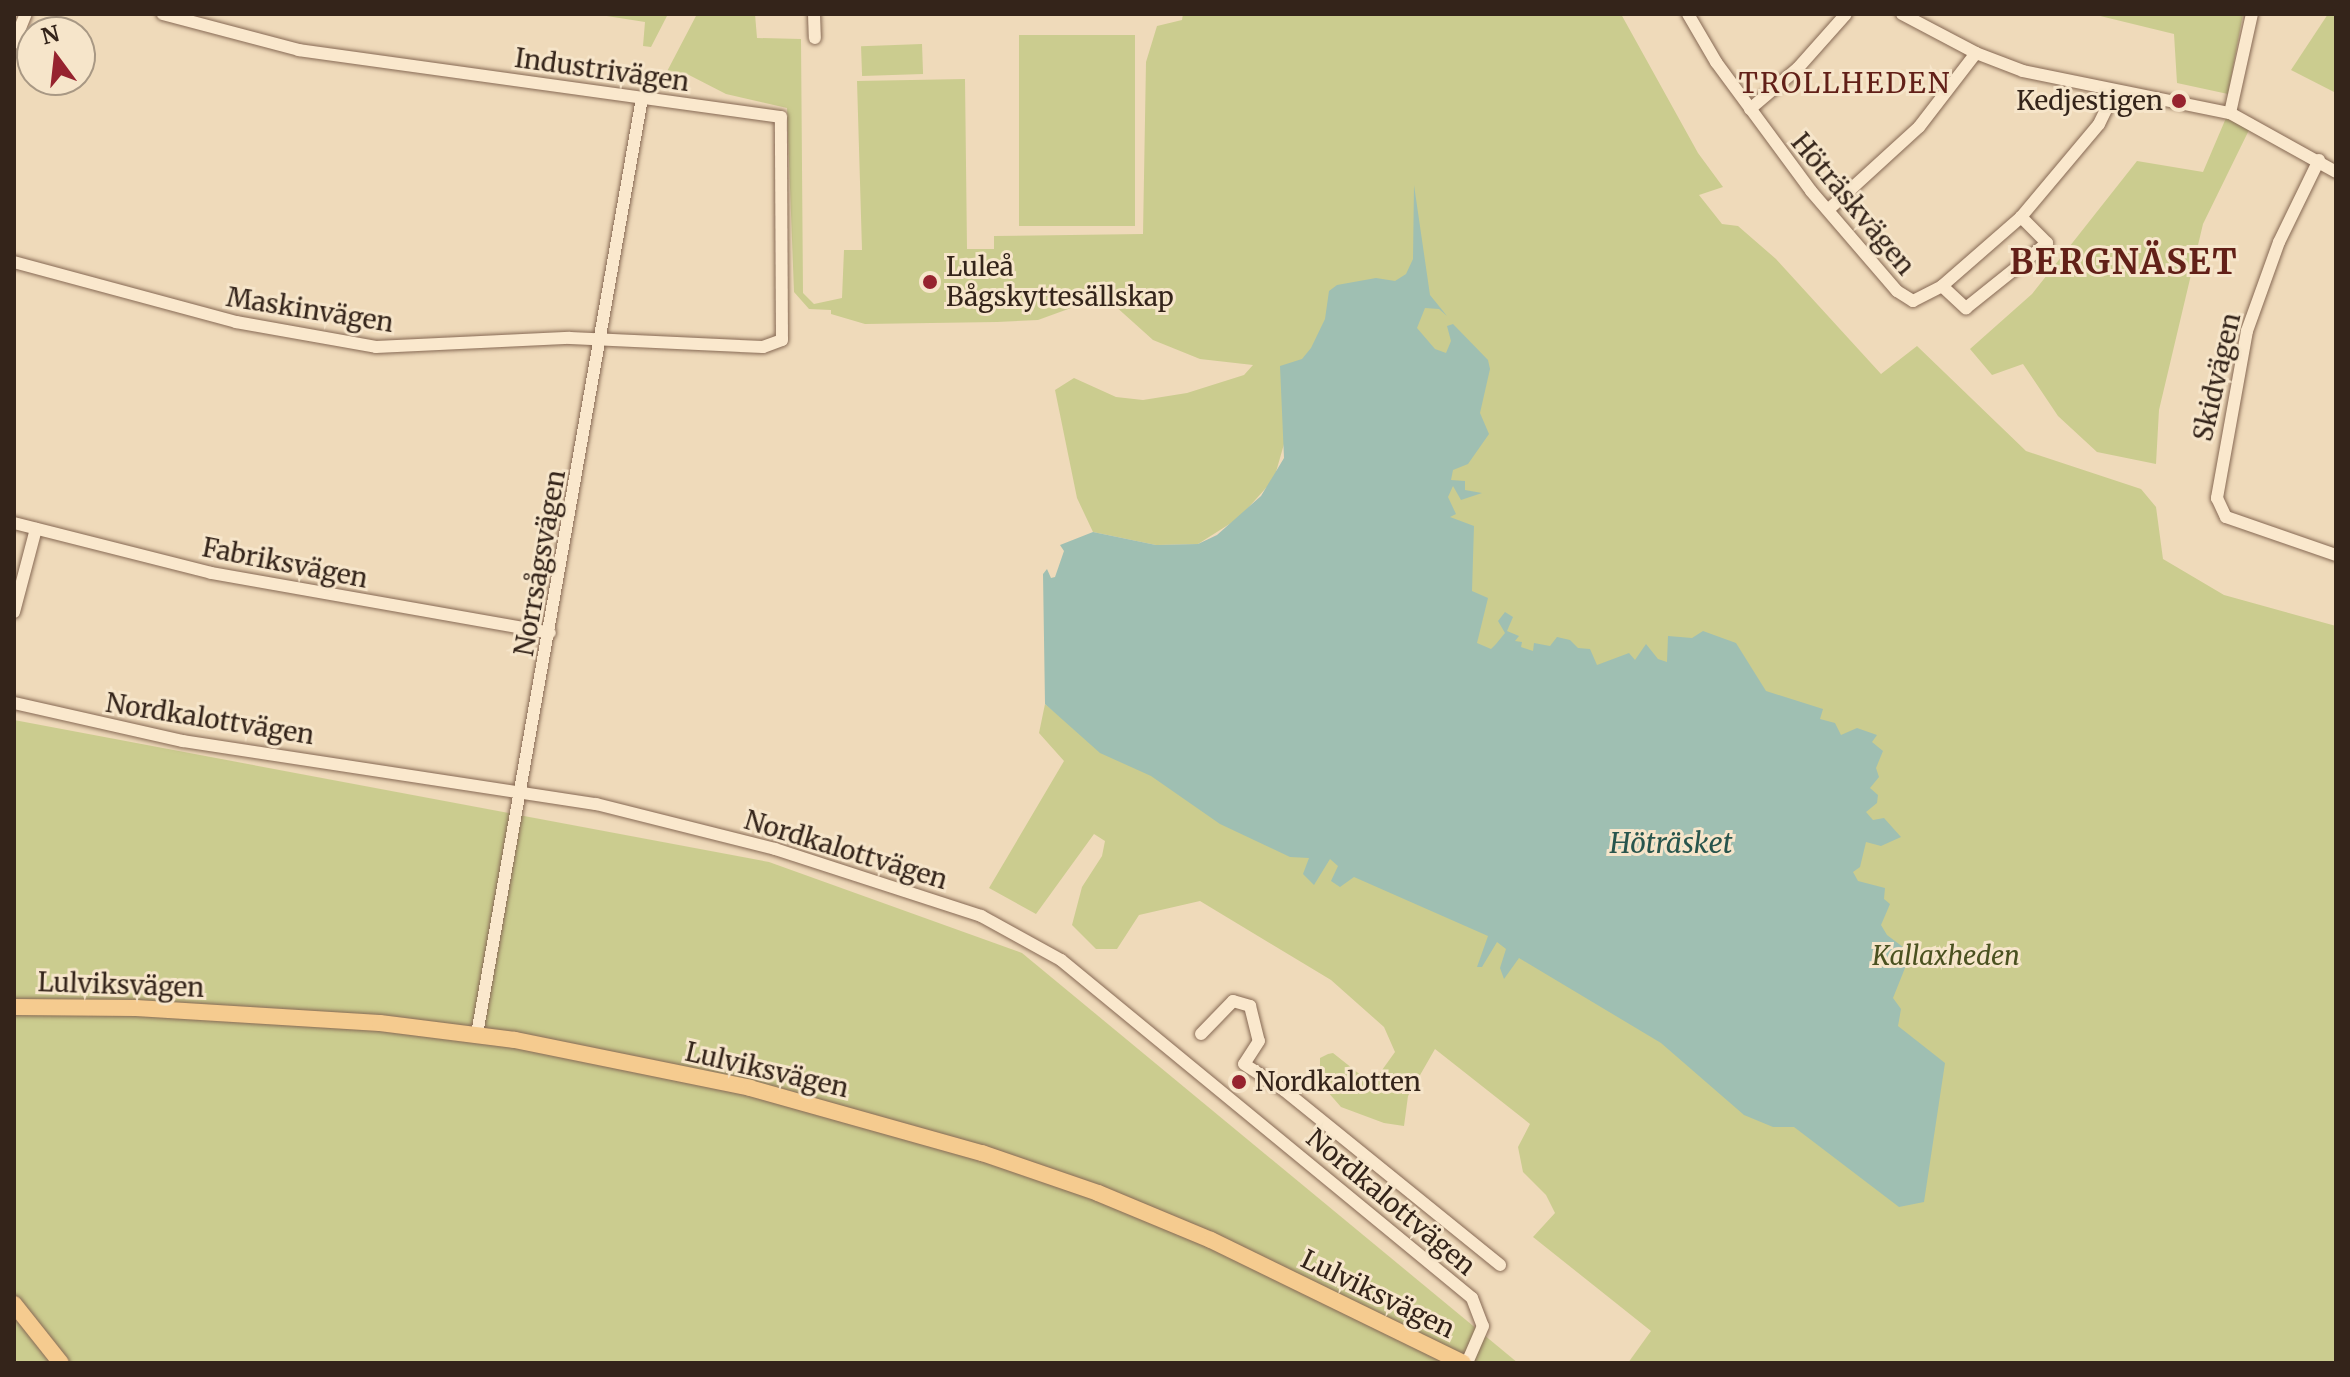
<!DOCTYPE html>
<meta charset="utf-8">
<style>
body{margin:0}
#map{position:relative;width:2350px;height:1377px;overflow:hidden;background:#efdaba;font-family:Merriweather,serif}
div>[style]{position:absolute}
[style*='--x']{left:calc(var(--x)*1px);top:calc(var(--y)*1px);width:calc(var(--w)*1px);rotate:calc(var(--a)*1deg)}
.green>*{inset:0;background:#cbcc8f;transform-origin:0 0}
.water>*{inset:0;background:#9fbfb2}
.roads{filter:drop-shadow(0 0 2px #866954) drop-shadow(0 0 2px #866954)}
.minor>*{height:12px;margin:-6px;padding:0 6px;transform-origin:6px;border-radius:6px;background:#fae8cd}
.major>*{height:16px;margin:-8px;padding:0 8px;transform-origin:8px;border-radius:8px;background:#f5cb8f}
.dots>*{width:22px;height:22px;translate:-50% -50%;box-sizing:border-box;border:4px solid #f6e5ca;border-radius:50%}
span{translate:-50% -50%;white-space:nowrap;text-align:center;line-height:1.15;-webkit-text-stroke:6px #f6e5ca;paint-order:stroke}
.street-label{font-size:26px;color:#34241a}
.poi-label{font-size:26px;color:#34241a}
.right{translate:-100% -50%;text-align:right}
.left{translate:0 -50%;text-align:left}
.park-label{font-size:26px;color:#4a5120;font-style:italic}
.neighbourhood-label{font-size:28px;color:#622018;letter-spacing:2px}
.water-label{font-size:28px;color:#28554d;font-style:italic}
.district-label{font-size:34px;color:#622018;font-weight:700;letter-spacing:2px}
.frame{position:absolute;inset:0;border:16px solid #34241a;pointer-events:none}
.north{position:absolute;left:16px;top:16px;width:80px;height:80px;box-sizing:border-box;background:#f6e5ca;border:2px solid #a89884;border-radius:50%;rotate:345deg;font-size:22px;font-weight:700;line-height:32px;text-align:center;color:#34241a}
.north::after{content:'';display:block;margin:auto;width:28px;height:36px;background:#96232f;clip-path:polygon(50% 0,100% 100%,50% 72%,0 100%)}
</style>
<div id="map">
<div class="green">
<i style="clip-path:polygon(594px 14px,668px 14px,651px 47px,643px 46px,645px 22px)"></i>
<i style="clip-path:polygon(697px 14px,755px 14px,757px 38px,801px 39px,803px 293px,814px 304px,842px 298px,844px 250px,862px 250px,857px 81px,965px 79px,967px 249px,994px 249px,994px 236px,1143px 234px,1146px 62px,1157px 26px,1182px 20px,1183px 14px,1621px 14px,1698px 153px,1723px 187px,1699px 195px,1722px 224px,1738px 226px,1776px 259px,1881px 374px,1917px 346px,2026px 451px,2141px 489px,2156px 507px,2163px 559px,2224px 595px,2336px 626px,2336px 1363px,1628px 1363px,1651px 1331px,1533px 1237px,1555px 1213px,1546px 1195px,1523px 1172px,1518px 1147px,1530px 1124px,1435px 1049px,1408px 1096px,1404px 1126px,1384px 1123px,1341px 1107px,1320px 1083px,1320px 1058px,1328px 1054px,1333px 1053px,1372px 1084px,1395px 1052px,1384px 1027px,1331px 980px,1200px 901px,1139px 915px,1117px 949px,1096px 949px,1072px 925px,1082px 887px,1102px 856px,1105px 841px,1094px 834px,1036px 914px,989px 888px,1064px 761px,1039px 733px,1045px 704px,1080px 733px,1337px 430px,1283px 412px,1286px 437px,1274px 479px,1239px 518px,1198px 544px,1156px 545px,1093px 532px,1077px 498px,1055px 390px,1074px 378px,1116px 397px,1143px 400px,1187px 393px,1244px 375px,1253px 365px,1200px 359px,1153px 340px,1104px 296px,1038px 320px,997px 322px,865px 324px,831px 314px,831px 310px,809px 309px,794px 292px,787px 108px,726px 94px,689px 75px,662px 81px)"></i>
<i style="clip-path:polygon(2092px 14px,2243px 14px,2228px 94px,2177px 83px,2174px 34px)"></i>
<i style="clip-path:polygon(2328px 14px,2336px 14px,2336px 93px,2291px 70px)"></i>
<i style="left:1019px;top:35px;width:116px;height:191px"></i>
<i style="left:922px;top:44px;width:30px;height:61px;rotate:88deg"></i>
<i style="clip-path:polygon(2226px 118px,2249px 130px,2203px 224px,2159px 410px,2156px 464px,2097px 452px,2058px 416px,2023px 364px,1992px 375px,1970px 349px,2032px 294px,2137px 161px,2203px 172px)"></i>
<i style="clip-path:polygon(14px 720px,769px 862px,1022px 953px,1518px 1363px,14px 1363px)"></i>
</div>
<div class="water">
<i style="clip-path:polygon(1414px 185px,1430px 295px,1447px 316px,1439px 309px,1425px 308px,1417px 328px,1435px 349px,1446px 353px,1451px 341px,1447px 326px,1453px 324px,1488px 360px,1490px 369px,1480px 413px,1489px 434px,1468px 464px,1453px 470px,1451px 480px,1465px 481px,1465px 490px,1482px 493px,1461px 500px,1453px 486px,1448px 497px,1456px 514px,1450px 517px,1474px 526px,1472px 591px,1488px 598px,1477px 643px,1491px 649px,1496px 644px,1505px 633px,1498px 621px,1505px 612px,1513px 617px,1507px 631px,1519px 636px,1515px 641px,1522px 642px,1521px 647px,1533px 651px,1534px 643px,1550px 646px,1557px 637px,1570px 640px,1578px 648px,1590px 649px,1597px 665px,1629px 653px,1635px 660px,1646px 644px,1658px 659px,1667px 662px,1668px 636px,1692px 638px,1703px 631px,1736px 643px,1766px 691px,1823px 709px,1820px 719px,1835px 723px,1841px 735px,1857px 728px,1877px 735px,1872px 742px,1883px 751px,1876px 768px,1879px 777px,1870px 788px,1878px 795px,1877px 803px,1866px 812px,1873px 820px,1884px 818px,1901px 837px,1881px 846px,1866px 842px,1860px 867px,1853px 872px,1858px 881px,1885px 888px,1884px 899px,1890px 904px,1881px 925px,1887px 935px,1911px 953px,1893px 998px,1901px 1009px,1898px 1026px,1945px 1063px,1924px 1202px,1899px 1207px,1794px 1127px,1773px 1127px,1744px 1115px,1661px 1043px,1519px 958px,1504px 979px,1500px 968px,1506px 949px,1497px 942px,1482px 967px,1477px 967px,1488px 936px,1354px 877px,1340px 887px,1331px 881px,1338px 866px,1330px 859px,1314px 885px,1303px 874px,1309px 858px,1290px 857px,1220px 824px,1151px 776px,1100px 753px,1045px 704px,1043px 574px,1047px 569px,1051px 578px,1055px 577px,1064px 551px,1060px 545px,1093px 532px,1156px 545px,1198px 544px,1217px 535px,1261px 496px,1284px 458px,1280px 366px,1302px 359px,1311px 348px,1325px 319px,1329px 291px,1337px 285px,1376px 278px,1395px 281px,1406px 274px,1413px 259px)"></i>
</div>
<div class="roads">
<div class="minor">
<i style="--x:814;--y:14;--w:24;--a:88"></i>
<i style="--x:1688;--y:14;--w:56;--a:59.7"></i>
<i style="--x:1716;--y:62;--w:160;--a:53.6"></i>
<i style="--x:1811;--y:191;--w:132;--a:49.3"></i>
<i style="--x:1897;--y:291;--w:19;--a:32"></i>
<i style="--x:1913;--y:301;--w:33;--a:-27"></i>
<i style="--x:1942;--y:286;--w:105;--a:-41.1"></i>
<i style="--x:2021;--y:217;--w:121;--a:-50"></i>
<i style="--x:2099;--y:124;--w:37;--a:-64"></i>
<i style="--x:1902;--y:14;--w:84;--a:27.8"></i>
<i style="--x:1976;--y:53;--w:50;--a:21"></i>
<i style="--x:2023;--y:71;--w:211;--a:11.5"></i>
<i style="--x:2230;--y:113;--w:121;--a:29.1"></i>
<i style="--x:14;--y:43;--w:31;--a:-68"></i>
<i style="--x:1750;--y:109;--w:63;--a:-40.5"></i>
<i style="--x:1798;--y:68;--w:72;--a:-48.4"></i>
<i style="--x:2230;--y:113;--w:101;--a:-77.5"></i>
<i style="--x:2319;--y:160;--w:91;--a:116"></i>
<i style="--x:2279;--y:242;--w:95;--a:109.8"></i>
<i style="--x:2247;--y:331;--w:170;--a:100.2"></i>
<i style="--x:2217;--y:498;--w:21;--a:65"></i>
<i style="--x:2226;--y:517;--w:116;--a:19.1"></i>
<i style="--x:1828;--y:210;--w:123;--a:-42.4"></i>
<i style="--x:1919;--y:127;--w:93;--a:-52.4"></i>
<i style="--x:14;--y:262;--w:230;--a:15.1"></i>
<i style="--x:236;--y:322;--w:142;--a:10.1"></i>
<i style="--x:376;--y:347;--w:194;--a:-2.7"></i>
<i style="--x:570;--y:338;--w:193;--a:2.7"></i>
<i style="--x:763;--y:347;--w:20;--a:-20"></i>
<i style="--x:782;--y:340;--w:223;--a:-90.3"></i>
<i style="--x:781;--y:117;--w:487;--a:-172.1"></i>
<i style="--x:299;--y:50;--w:141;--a:-165.2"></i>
<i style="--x:1942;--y:286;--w:33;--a:43"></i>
<i style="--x:1966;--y:308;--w:104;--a:-38.7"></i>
<i style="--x:2047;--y:243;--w:37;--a:-135"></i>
<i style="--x:14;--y:523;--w:203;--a:14.2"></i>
<i style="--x:211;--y:573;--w:344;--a:10"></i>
<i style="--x:14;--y:612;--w:86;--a:-75.2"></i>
<i style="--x:14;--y:703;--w:173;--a:12.7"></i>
<i style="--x:183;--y:741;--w:418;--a:8.7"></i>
<i style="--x:596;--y:804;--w:185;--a:14.1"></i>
<i style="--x:775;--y:849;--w:217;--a:18"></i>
<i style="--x:981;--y:916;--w:91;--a:28.8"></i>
<i style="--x:1061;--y:960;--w:532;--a:39.43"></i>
<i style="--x:1472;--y:1298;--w:30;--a:69"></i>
<i style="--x:1483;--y:1326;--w:40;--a:113.4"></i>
<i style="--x:477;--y:1034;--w:950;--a:-80"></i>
<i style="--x:1201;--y:1034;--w:46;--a:-45.9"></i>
<i style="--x:1233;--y:1001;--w:18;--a:16"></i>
<i style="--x:1250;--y:1006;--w:36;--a:76"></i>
<i style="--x:1259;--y:1041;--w:27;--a:123"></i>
<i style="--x:1244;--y:1064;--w:48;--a:33"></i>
<i style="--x:1284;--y:1090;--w:278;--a:39"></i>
</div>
<div class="major">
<i style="--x:14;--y:1007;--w:122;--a:0.5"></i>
<i style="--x:136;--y:1008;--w:244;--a:3.5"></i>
<i style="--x:380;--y:1023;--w:136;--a:7.2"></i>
<i style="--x:515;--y:1040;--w:240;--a:11.5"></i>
<i style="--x:750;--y:1088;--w:241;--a:15.7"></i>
<i style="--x:982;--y:1153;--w:123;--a:19"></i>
<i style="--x:1098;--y:1193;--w:122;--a:22.6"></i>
<i style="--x:1211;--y:1240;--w:280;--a:26"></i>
<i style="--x:14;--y:1304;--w:75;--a:51.5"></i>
</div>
</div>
<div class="dots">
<i style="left:2179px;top:101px;background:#96232f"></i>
<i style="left:930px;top:282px;background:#96232f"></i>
<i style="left:1239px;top:1082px;background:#96232f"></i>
</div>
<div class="street-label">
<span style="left:602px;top:70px;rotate:8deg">Industrivägen</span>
<span style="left:1853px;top:204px;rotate:50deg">Höträskvägen</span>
<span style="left:310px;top:310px;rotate:9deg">Maskinvägen</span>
<span style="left:2217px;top:377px;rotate:-77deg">Skidvägen</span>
<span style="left:285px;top:563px;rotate:11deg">Fabriksvägen</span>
<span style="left:540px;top:563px;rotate:-80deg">Norrsågsvägen</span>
<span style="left:210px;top:719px;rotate:9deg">Nordkalottvägen</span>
<span style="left:846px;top:850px;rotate:17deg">Nordkalottvägen</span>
<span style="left:121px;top:985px;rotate:2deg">Lulviksvägen</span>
<span style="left:767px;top:1070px;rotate:13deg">Lulviksvägen</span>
<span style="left:1391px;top:1202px;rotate:40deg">Nordkalottvägen</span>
<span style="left:1378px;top:1294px;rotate:26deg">Lulviksvägen</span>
</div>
<div class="poi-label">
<span class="right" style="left:2163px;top:101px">Kedjestigen</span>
<span class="left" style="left:946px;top:282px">Luleå<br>Bågskyttesällskap</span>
<span class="left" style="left:1255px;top:1082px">Nordkalotten</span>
</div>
<div class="park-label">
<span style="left:1946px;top:956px">Kallaxheden</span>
</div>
<div class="neighbourhood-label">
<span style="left:1845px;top:83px">TROLLHEDEN</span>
</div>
<div class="water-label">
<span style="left:1671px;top:843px">Höträsket</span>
</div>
<div class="district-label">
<span style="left:2124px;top:263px">BERGNÄSET</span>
</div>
<div class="frame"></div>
<div class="north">N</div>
</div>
